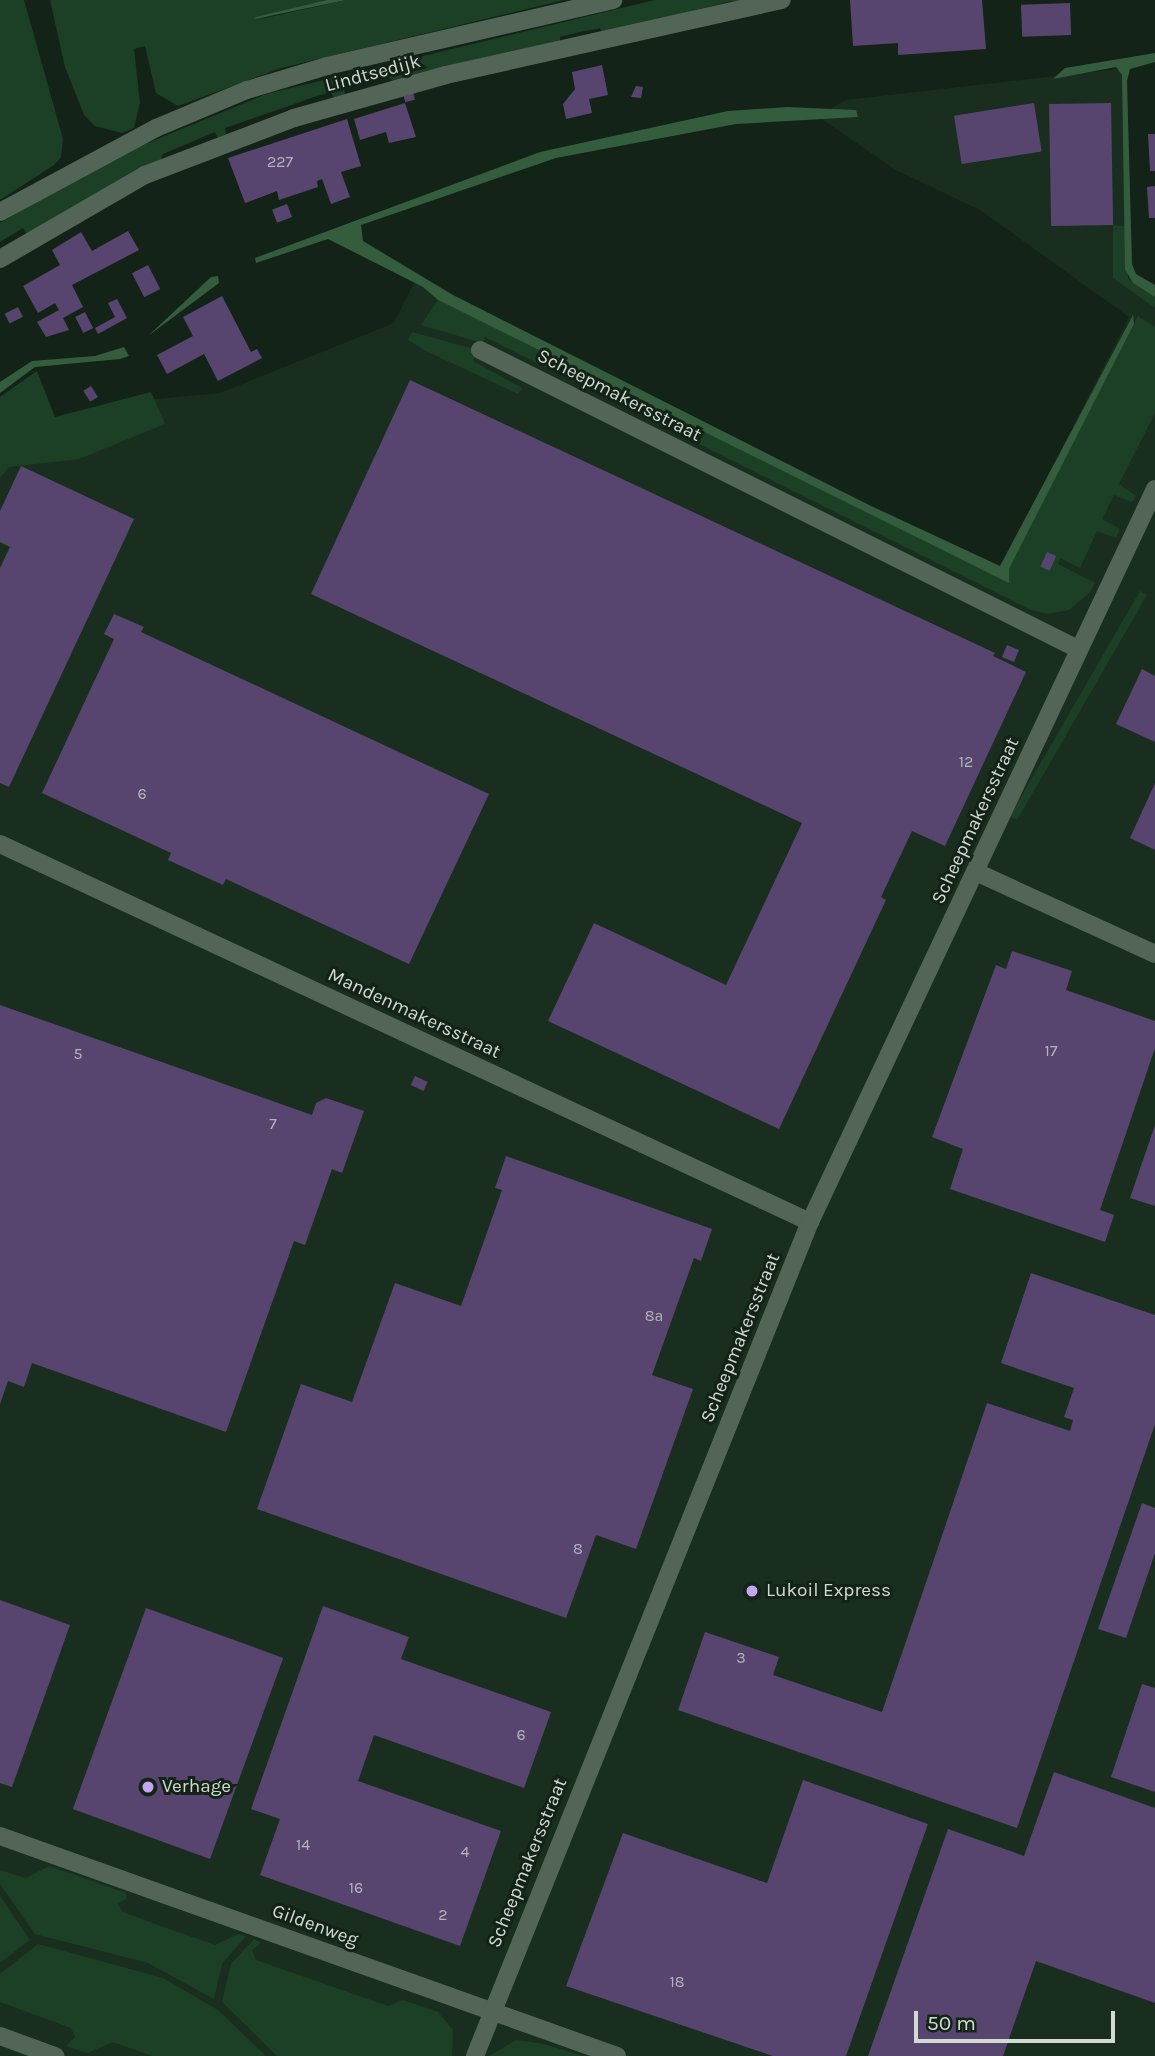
<!DOCTYPE html>
<style>
body{margin:0}
#map{position:relative;width:1155px;height:2056px;overflow:hidden;background:#142317;font-family:Karla,sans-serif}
div>[style]{position:absolute}
[style*='--x']{left:calc(var(--x)*1px);top:calc(var(--y)*1px);width:calc(var(--w)*1px);rotate:calc(var(--a)*1deg)}
.built>*{inset:0;background:#192e1e}
.green>*{inset:0;background:#1c4025;transform-origin:0 0}
.water>*{inset:0;background:#335d3d}
.building>*{inset:0;background:#57456f;transform-origin:0 0}
.street>*{height:18px;margin:-9px;padding:0 9px;transform-origin:9px;border-radius:9px;background:#536556}
.secondary>*{height:18px;margin:-9px;padding:0 9px;transform-origin:9px;border-radius:9px;background:#536556}
.dots>*{width:19px;height:19px;translate:-50% -50%;box-sizing:border-box;border:4px solid #142317;border-radius:50%}
span{translate:-50% -50%;white-space:nowrap;text-align:center;line-height:1.15;-webkit-text-stroke:6px #142317;paint-order:stroke}
.number-label{font-size:16px;color:#b2b6b9}
.number-label span{-webkit-text-stroke-width:0}
.street-label{font-size:19px;color:#d1dbd2}
.poi-label{font-size:19px;color:#d1dbd2}
.left{translate:0 -50%;text-align:left}
.scale{position:absolute;left:914px;top:2011px;width:201px;height:32px;box-sizing:border-box;border:4px solid #d1dbd2;border-top:0;padding-left:9px;font-size:21px;line-height:24px;white-space:nowrap;color:#d1dbd2;-webkit-text-stroke:5px #142317;paint-order:stroke}
</style>
<div id="map">
<div class="built">
<i style="clip-path:polygon(1125px 68px,1130px 269px,1155px 290px,1155px 2056px,0 2056px,0 397px,59px 419px,146px 400px,220px 393px,394px 323px,416px 279px,997px 576px,1129px 317px,980px 210px,896px 170px,817px 116px,846px 100px)"></i>
</div>
<div class="green">
<i style="clip-path:polygon(0 0,24px 0,63px 139px,61px 157px,54px 165px,0 200px)"></i>
<i style="clip-path:polygon(50px 0,327px 0,256px 20px,346px 0,564px 0,281px 68px,178px 106px,156px 93px,145px 46px,134px 49px,140px 103px,134px 128px,122px 133px,95px 126px,84px 115px,65px 67px)"></i>
<i style="clip-path:polygon(655px 0,755px 0,736px 5px,731px 1px,602px 34px,600px 28px,580px 32px,560px 37px,560px 44px,393px 81px,388px 76px,344px 88px,345px 95px,334px 98px,331px 92px,317px 96px,225px 128px,226px 134px,218px 138px,215px 132px,163px 154px,160px 161px,27px 234px,23px 228px,0 242px,0 223px,114px 157px,266px 94px)"></i>
<i style="clip-path:polygon(1113px 225px,1127px 227px,1128px 279px,1155px 297px,1155px 308px,1113px 278px)"></i>
<i style="clip-path:polygon(438px 300px,1008px 582px,1009px 569px,1138px 316px,1155px 327px,1155px 413px,1119px 484px,1136px 496px,1132px 502px,1114px 495px,1102px 519px,1120px 529px,1116px 538px,1097px 531px,1080px 568px,1060px 558px,1058px 564px,1095px 583px,1090px 592px,1069px 610px,1047px 614px,1029px 609px,485px 337px,482px 343px,421px 325px)"></i>
<i style="clip-path:polygon(412px 332px,478px 350px,473px 361px,522px 388px,518px 394px,424px 350px,408px 340px)"></i>
<i style="clip-path:polygon(37px 371px,55px 417px,151px 392px,165px 424px,79px 459px,9px 467px,0 478px,0 397px)"></i>
<i style="left:1140px;top:591px;width:8px;height:260px;rotate:30deg"></i>
<i style="clip-path:polygon(49px 1866px,126px 1893px,127px 1898px,118px 1904px,123px 1912px,161px 1926px,215px 1945px,238px 1934px,246px 1936px,222px 1964px,214px 1999px,148px 1963px,35px 1934px,0 1884px,0 1870px,26px 1878px)"></i>
<i style="clip-path:polygon(0 1896px,30px 1940px,0 1963px)"></i>
<i style="clip-path:polygon(254px 1939px,261px 1943px,252px 1950px,256px 1960px,388px 2006px,403px 2000px,438px 2012px,453px 2030px,452px 2056px,277px 2056px,222px 2002px,231px 1964px)"></i>
<i style="clip-path:polygon(38px 1944px,163px 1978px,218px 2010px,266px 2056px,152px 2056px,113px 2042px,87px 2053px,66px 2046px,75px 2037px,71px 2028px,0 2002px,0 1974px)"></i>
<i style="clip-path:polygon(516px 2040px,544px 2044px,583px 2056px,489px 2056px)"></i>
</div>
<div class="water">
<i style="clip-path:polygon(327px 0,346px 0,255px 19px,256px 17px)"></i>
<i style="clip-path:polygon(1155px 53px,1155px 62px,1130px 69px,1127px 81px,1132px 264px,1136px 274px,1155px 285px,1155px 297px,1133px 283px,1125px 269px,1122px 75px,1116px 67px,1053px 79px,1065px 68px)"></i>
<i style="clip-path:polygon(788px 107px,856px 110px,858px 117px,736px 124px,556px 158px,361px 225px,363px 241px,453px 295px,869px 505px,1000px 566px,1133px 315px,1134px 324px,1009px 569px,1009px 583px,438px 300px,423px 287px,328px 239px,256px 263px,255px 258px,540px 152px,728px 111px)"></i>
<i style="clip-path:polygon(211px 277px,218px 276px,219px 283px,148px 336px)"></i>
<i style="clip-path:polygon(124px 347px,129px 356px,120px 359px,35px 367px,0 393px,0 382px,32px 361px,95px 356px)"></i>
</div>
<div class="building">
<i style="clip-path:polygon(850px 0,982px 0,986px 49px,898px 55px,898px 43px,853px 46px)"></i>
<i style="left:1070px;top:3px;width:32px;height:49px;rotate:88deg"></i>
<i style="clip-path:polygon(602px 65px,608px 95px,589px 99px,592px 113px,566px 119px,563px 104px,575px 89px,572px 72px)"></i>
<i style="clip-path:polygon(636px 86px,643px 87px,641px 98px,631px 97px)"></i>
<i style="left:413px;top:92px;width:8px;height:10px;rotate:76deg"></i>
<i style="clip-path:polygon(405px 103px,416px 137px,389px 143px,386px 132px,360px 140px,354px 119px)"></i>
<i style="left:1034px;top:103px;width:49px;height:81px;rotate:81deg"></i>
<i style="left:1111px;top:103px;width:122px;height:62px;rotate:89deg"></i>
<i style="clip-path:polygon(347px 119px,361px 166px,341px 172px,350px 197px,331px 204px,322px 179px,317px 181px,318px 187px,279px 200px,277px 191px,245px 203px,228px 158px)"></i>
<i style="clip-path:polygon(1148px 134px,1155px 134px,1155px 171px,1150px 171px)"></i>
<i style="clip-path:polygon(1155px 186px,1155px 218px,1149px 218px,1147px 187px)"></i>
<i style="left:287px;top:204px;width:14px;height:16px;rotate:69deg"></i>
<i style="clip-path:polygon(128px 231px,139px 250px,72px 285px,83px 307px,63px 318px,69px 330px,46px 337px,37px 322px,59px 310px,55px 303px,38px 313px,23px 286px,60px 265px,52px 250px,81px 232px,92px 251px)"></i>
<i style="left:148px;top:265px;width:27px;height:18px;rotate:63deg"></i>
<i style="clip-path:polygon(222px 296px,251px 352px,257px 349px,262px 358px,218px 381px,204px 354px,167px 374px,157px 355px,193px 336px,183px 317px)"></i>
<i style="clip-path:polygon(117px 299px,127px 318px,98px 334px,95px 328px,115px 317px,108px 303px)"></i>
<i style="left:18px;top:307px;width:11px;height:15px;rotate:63deg"></i>
<i style="left:85px;top:312px;width:18px;height:11px;rotate:63deg"></i>
<i style="clip-path:polygon(410px 380px,995px 653px,993px 656px,1026px 672px,945px 846px,912px 831px,881px 897px,886px 900px,779px 1129px,548px 1021px,594px 923px,726px 985px,802px 823px,311px 594px)"></i>
<i style="left:91px;top:386px;width:13px;height:9px;rotate:58deg"></i>
<i style="clip-path:polygon(21px 466px,134px 519px,9px 787px,0 783px,0 568px,10px 547px,0 542px,0 511px)"></i>
<i style="left:1047px;top:552px;width:10px;height:16px;rotate:24deg"></i>
<i style="clip-path:polygon(114px 614px,144px 627px,141px 632px,489px 794px,409px 964px,226px 879px,223px 885px,168px 860px,171px 853px,42px 793px,114px 639px,104px 634px)"></i>
<i style="left:1007px;top:645px;width:13px;height:13px;rotate:23deg"></i>
<i style="clip-path:polygon(1142px 669px,1155px 676px,1155px 742px,1116px 724px)"></i>
<i style="clip-path:polygon(1155px 783px,1155px 850px,1130px 838px)"></i>
<i style="clip-path:polygon(1012px 951px,1072px 971px,1066px 990px,1155px 1021px,1155px 1048px,1100px 1210px,1114px 1215px,1105px 1242px,950px 1189px,963px 1149px,932px 1137px,996px 965px,1006px 969px)"></i>
<i style="clip-path:polygon(0 1005px,312px 1115px,316px 1103px,326px 1098px,364px 1111px,342px 1173px,332px 1169px,305px 1245px,294px 1241px,226px 1432px,32px 1363px,24px 1387px,8px 1381px,0 1404px)"></i>
<i style="left:415px;top:1076px;width:14px;height:10px;rotate:25deg"></i>
<i style="clip-path:polygon(1155px 1125px,1155px 1206px,1130px 1198px)"></i>
<i style="clip-path:polygon(506px 1156px,712px 1229px,701px 1261px,694px 1258px,652px 1375px,693px 1389px,636px 1549px,596px 1535px,566px 1618px,257px 1509px,301px 1384px,352px 1402px,395px 1283px,461px 1306px,502px 1190px,495px 1188px)"></i>
<i style="clip-path:polygon(1031px 1273px,1155px 1315px,1155px 1424px,1017px 1828px,678px 1710px,705px 1632px,779px 1657px,773px 1675px,882px 1712px,987px 1403px,1070px 1431px,1073px 1420px,1064px 1417px,1074px 1388px,1001px 1363px)"></i>
<i style="clip-path:polygon(1142px 1503px,1155px 1508px,1155px 1553px,1126px 1638px,1098px 1629px)"></i>
<i style="clip-path:polygon(0 1600px,70px 1625px,12px 1787px,0 1783px)"></i>
<i style="clip-path:polygon(323px 1606px,409px 1637px,401px 1659px,551px 1712px,524px 1788px,374px 1735px,358px 1781px,501px 1831px,460px 1946px,260px 1875px,280px 1819px,251px 1809px)"></i>
<i style="left:146px;top:1608px;width:146px;height:214px;rotate:20deg"></i>
<i style="clip-path:polygon(1142px 1684px,1155px 1688px,1155px 1792px,1111px 1777px)"></i>
<i style="clip-path:polygon(1054px 1772px,1155px 1808px,1155px 2003px,1036px 1961px,1003px 2056px,868px 2056px,948px 1829px,1024px 1856px)"></i>
<i style="clip-path:polygon(803px 1780px,928px 1824px,846px 2056px,773px 2056px,566px 1986px,623px 1833px,767px 1883px)"></i>
</div>
<div class="street">
<i style="--x:0;--y:259;--w:168;--a:-30.1"></i>
<i style="--x:145;--y:175;--w:160;--a:-20.9"></i>
<i style="--x:294;--y:118;--w:158;--a:-15.8"></i>
<i style="--x:446;--y:75;--w:344;--a:-12.6"></i>
<i style="--x:480;--y:350;--w:669;--a:26.57"></i>
<i style="--x:0;--y:844;--w:894;--a:25.02"></i>
<i style="--x:976;--y:872;--w:197;--a:24.6"></i>
<i style="--x:0;--y:1836;--w:655;--a:19.62"></i>
<i style="--x:0;--y:2036;--w:59;--a:20"></i>
<i style="--x:475;--y:2056;--w:899;--a:-68.12"></i>
<i style="--x:810;--y:1222;--w:810;--a:-64.8"></i>
</div>
<div class="secondary">
<i style="--x:0;--y:212;--w:177;--a:-28.3"></i>
<i style="--x:156;--y:128;--w:99;--a:-22.7"></i>
<i style="--x:247;--y:90;--w:84;--a:-16.7"></i>
<i style="--x:327;--y:66;--w:294;--a:-13"></i>
</div>
<div class="dots">
<i style="left:752px;top:1591px;background:#c5a7f1"></i>
<i style="left:148px;top:1787px;background:#c5a7f1"></i>
</div>
<div class="number-label">
<span style="left:280px;top:162px">227</span>
<span style="left:966px;top:762px">12</span>
<span style="left:142px;top:794px">6</span>
<span style="left:1051px;top:1051px">17</span>
<span style="left:78px;top:1054px">5</span>
<span style="left:273px;top:1124px">7</span>
<span style="left:654px;top:1316px">8a</span>
<span style="left:578px;top:1549px">8</span>
<span style="left:741px;top:1658px">3</span>
<span style="left:521px;top:1735px">6</span>
<span style="left:303px;top:1845px">14</span>
<span style="left:465px;top:1852px">4</span>
<span style="left:356px;top:1888px">16</span>
<span style="left:443px;top:1915px">2</span>
<span style="left:677px;top:1982px">18</span>
</div>
<div class="street-label">
<span style="left:373px;top:74px;rotate:-15deg">Lindtsedijk</span>
<span style="left:619px;top:396px;rotate:27deg">Scheepmakersstraat</span>
<span style="left:976px;top:821px;rotate:-65deg">Scheepmakersstraat</span>
<span style="left:414px;top:1014px;rotate:25deg">Mandenmakersstraat</span>
<span style="left:741px;top:1338px;rotate:-68deg">Scheepmakersstraat</span>
<span style="left:528px;top:1863px;rotate:-68deg">Scheepmakersstraat</span>
<span style="left:315px;top:1926px;rotate:20deg">Gildenweg</span>
</div>
<div class="poi-label">
<span class="left" style="left:766px;top:1591px">Lukoil Express</span>
<span class="left" style="left:162px;top:1787px">Verhage</span>
</div>
<div class="scale">50 m</div>
</div>
